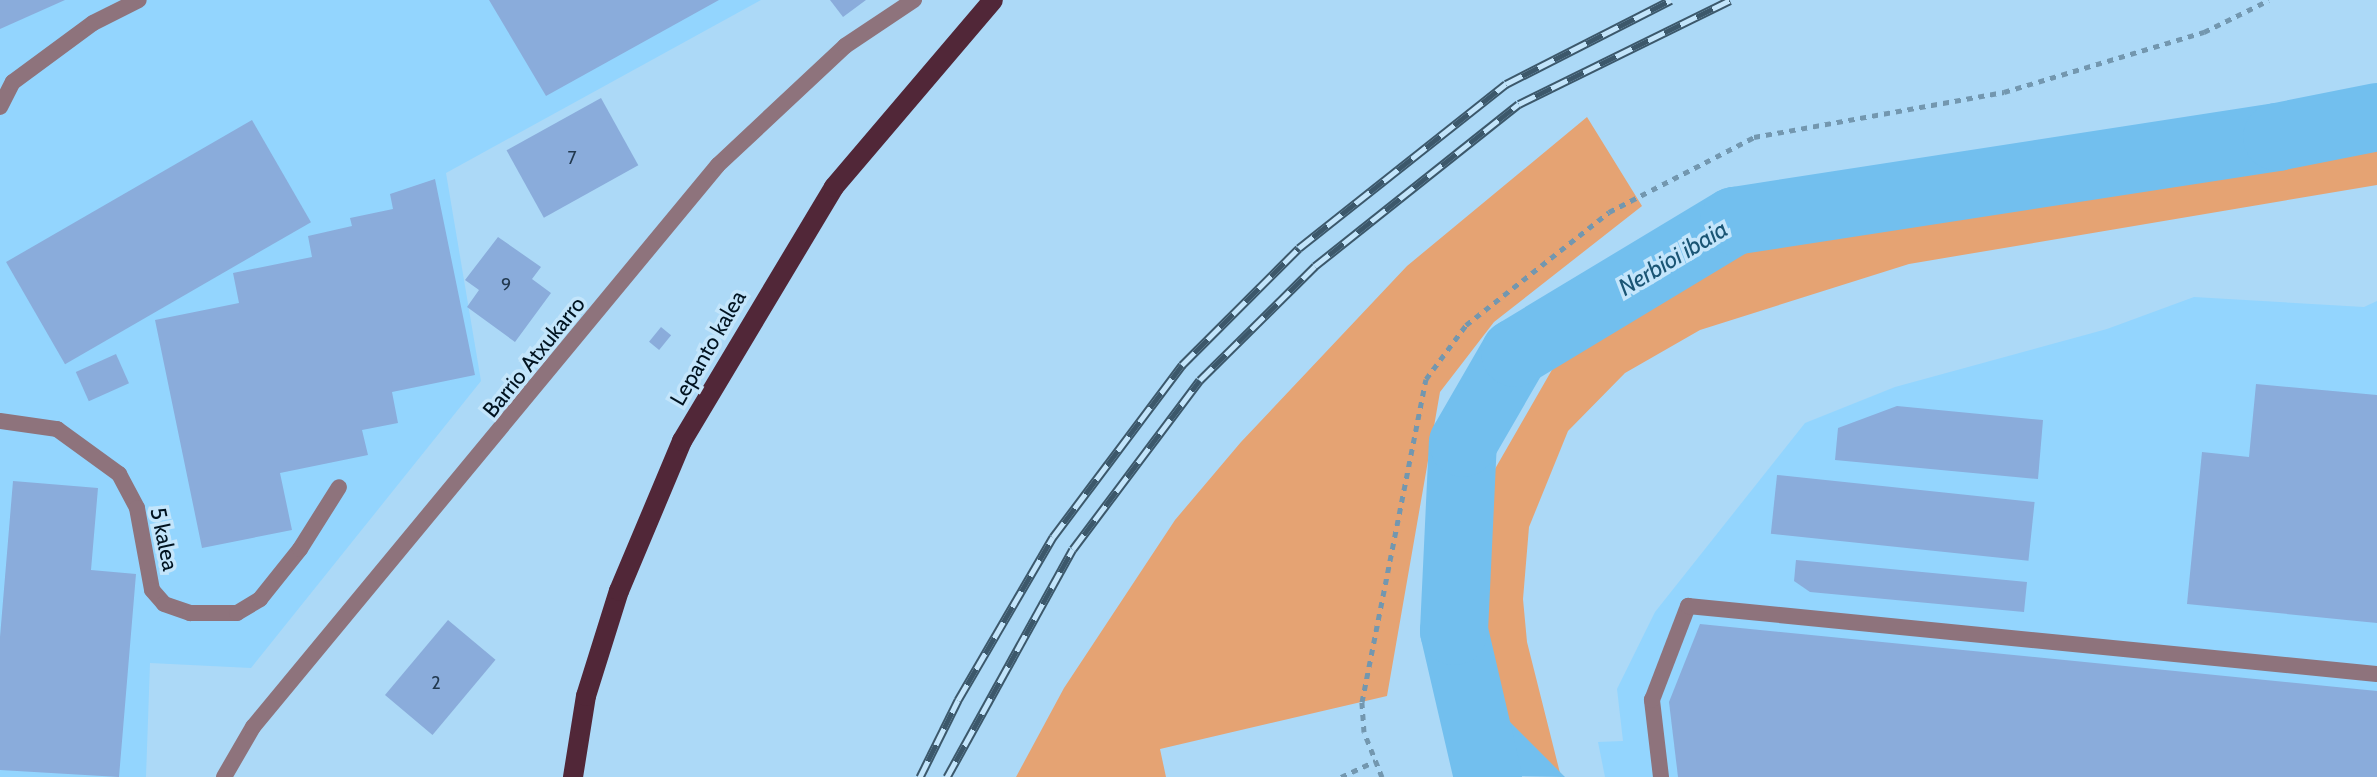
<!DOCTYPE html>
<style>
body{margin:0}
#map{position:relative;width:2377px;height:777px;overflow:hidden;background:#acd9f7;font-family:Cabin,sans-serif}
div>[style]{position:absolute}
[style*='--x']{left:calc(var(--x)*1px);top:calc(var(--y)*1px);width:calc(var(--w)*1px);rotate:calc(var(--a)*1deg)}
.built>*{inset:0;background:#93d5fe}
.green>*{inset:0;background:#e5a373}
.water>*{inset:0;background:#72bfee}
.river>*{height:68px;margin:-34px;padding:0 34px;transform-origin:34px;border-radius:34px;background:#72bfee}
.building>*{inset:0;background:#8aacdb;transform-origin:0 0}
.path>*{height:5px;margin-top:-2.5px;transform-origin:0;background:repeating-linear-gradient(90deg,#7397af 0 6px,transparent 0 12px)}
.lane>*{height:16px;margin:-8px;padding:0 8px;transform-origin:8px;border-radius:8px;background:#8e737c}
.street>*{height:16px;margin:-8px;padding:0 8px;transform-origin:8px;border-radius:8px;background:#8e737c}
.primary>*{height:20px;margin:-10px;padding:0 10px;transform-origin:10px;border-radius:10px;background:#512738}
.rail>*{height:9px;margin-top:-4.5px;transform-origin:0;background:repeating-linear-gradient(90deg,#c3e5fb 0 18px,#3c586b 0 36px);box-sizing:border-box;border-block:2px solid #3c586b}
span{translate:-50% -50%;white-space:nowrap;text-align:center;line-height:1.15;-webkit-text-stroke:7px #c3e5fb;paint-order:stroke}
.number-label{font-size:18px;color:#22394f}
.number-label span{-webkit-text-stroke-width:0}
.street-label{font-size:22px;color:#001320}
.water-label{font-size:24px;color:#1a5574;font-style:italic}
</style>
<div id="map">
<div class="built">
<i style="clip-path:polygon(0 0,761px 0,446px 173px,481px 381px,251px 668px,150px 663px,146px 777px,0 777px)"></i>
<i style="clip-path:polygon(2194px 297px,2364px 307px,2377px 301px,2377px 777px,1605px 777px,1598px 742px,1623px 741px,1617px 689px,1655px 612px,1805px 423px,1895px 387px,2107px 329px)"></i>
</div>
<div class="green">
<i style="clip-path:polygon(1587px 117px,1642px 206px,1494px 322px,1440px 392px,1387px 696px,1160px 749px,1166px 777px,1016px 777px,1064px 688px,1175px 520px,1241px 442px,1407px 266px)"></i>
<i style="clip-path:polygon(2377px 121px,2377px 185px,1909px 264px,1700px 330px,1625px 373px,1568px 431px,1529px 527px,1523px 599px,1527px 642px,1561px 777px,1464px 708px,1484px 488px,1576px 328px,1765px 233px)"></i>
</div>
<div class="water">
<i style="clip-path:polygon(1443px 506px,1478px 525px,1470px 628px,1482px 694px,1565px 777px,1457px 775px,1437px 627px)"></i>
</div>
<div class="river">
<i style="--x:1488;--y:777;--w:150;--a:-103.1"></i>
<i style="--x:1454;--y:631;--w:188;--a:-87.3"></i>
<i style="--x:1463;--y:443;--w:104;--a:-60"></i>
<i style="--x:1515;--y:353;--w:256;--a:-31.1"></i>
<i style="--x:1734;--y:221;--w:549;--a:-8.79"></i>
<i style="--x:2277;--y:137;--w:102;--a:-11.3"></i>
</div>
<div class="building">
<i style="clip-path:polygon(0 0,65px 0,0 29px)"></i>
<i style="clip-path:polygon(489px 0,719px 0,546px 96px)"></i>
<i style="clip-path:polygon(830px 0,866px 0,843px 17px)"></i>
<i style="left:601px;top:98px;width:77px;height:108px;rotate:61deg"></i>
<i style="left:252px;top:120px;width:118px;height:284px;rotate:60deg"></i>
<i style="clip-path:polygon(435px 179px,475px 375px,392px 392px,398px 423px,362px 430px,368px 455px,280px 473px,292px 530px,202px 548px,155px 320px,239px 303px,233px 273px,312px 257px,308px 236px,352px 226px,350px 218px,393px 209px,390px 194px)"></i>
<i style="clip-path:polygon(498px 237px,541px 267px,532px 279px,551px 293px,515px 342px,467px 307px,479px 290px,465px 280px)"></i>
<i style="left:661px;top:327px;width:13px;height:19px;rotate:39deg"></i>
<i style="left:116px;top:354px;width:32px;height:44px;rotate:66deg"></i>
<i style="clip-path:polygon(2256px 384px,2377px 395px,2377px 623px,2187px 604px,2202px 452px,2249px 457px)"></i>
<i style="clip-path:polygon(1897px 406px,2043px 420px,2038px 479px,1835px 460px,1838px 428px)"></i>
<i style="left:1777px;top:475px;width:259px;height:59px;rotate:6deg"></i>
<i style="clip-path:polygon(13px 481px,98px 488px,91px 570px,136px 574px,119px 777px,0 770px,0 637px)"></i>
<i style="clip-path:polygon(1796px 560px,2027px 582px,2024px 612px,1810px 592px,1794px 581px)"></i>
<i style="left:448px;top:620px;width:62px;height:98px;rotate:40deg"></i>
<i style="clip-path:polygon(1700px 624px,2377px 691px,2377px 777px,1678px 777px,1669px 702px)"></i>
</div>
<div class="path">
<i style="--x:1341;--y:777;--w:38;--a:-25"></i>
<i style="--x:1382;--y:777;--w:48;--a:-111.8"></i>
<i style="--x:1364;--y:732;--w:30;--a:-94"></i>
<i style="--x:1362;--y:702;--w:329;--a:-78.8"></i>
<i style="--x:1426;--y:379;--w:67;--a:-53.5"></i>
<i style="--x:1466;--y:325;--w:182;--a:-38.3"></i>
<i style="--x:1609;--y:212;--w:163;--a:-27.3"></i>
<i style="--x:1754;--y:137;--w:254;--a:-10.2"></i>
<i style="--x:2004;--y:92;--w:209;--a:-16.7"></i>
<i style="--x:2204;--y:32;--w:72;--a:-26.2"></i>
</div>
<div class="lane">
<i style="--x:1661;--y:777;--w:78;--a:-96.7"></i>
<i style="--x:1652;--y:700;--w:101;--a:-69"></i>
<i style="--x:1688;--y:606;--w:692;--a:5.64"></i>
</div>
<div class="street">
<i style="--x:0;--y:107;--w:28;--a:-63"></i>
<i style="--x:13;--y:82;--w:99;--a:-36.4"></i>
<i style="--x:93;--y:23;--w:51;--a:-26.6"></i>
<i style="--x:0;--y:421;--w:58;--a:8"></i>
<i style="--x:57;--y:429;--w:77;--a:36"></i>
<i style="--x:119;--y:474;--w:38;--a:62"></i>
<i style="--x:137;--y:508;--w:83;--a:79.6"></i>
<i style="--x:152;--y:590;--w:18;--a:49"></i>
<i style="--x:164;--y:604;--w:28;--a:19"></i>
<i style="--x:190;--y:613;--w:47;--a:0"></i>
<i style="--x:237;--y:613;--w:27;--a:-31"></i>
<i style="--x:260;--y:599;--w:64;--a:-51.3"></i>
<i style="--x:300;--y:549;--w:73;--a:-57.8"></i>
<i style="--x:224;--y:777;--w:58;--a:-59.9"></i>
<i style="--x:253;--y:727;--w:729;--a:-50.4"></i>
<i style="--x:718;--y:165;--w:174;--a:-43.1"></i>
<i style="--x:845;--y:46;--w:83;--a:-33.7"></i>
</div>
<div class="primary">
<i style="--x:573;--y:777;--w:82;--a:-80.9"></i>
<i style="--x:586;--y:696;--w:110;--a:-72.6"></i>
<i style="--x:619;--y:591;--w:163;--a:-67.2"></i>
<i style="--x:682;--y:441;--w:296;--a:-59.1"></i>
<i style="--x:834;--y:187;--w:245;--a:-49.6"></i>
</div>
<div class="rail">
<i style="--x:920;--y:777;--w:86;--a:-63.7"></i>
<i style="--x:958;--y:700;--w:189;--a:-59.8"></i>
<i style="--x:1053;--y:537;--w:215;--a:-53.1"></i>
<i style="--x:1182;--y:365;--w:165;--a:-45"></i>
<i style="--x:1299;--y:248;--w:264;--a:-38.4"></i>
<i style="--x:1506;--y:84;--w:185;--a:-27"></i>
<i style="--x:947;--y:777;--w:260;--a:-61.1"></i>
<i style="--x:1073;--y:549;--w:211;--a:-53.1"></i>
<i style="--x:1200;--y:380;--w:162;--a:-44.7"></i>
<i style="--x:1315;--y:266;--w:260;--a:-38.5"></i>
<i style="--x:1519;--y:104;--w:235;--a:-26.2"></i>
</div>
<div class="number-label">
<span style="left:572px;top:158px">7</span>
<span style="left:506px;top:285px">9</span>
<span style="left:436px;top:683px">2</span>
</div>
<div class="street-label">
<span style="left:708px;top:348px;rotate:-60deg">Lepanto kalea</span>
<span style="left:534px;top:357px;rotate:-51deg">Barrio Atxukarro</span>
<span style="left:164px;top:539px;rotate:78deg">5 kalea</span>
</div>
<div class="water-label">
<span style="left:1673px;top:258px;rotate:-31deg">Nerbioi ibaia</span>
</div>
</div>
